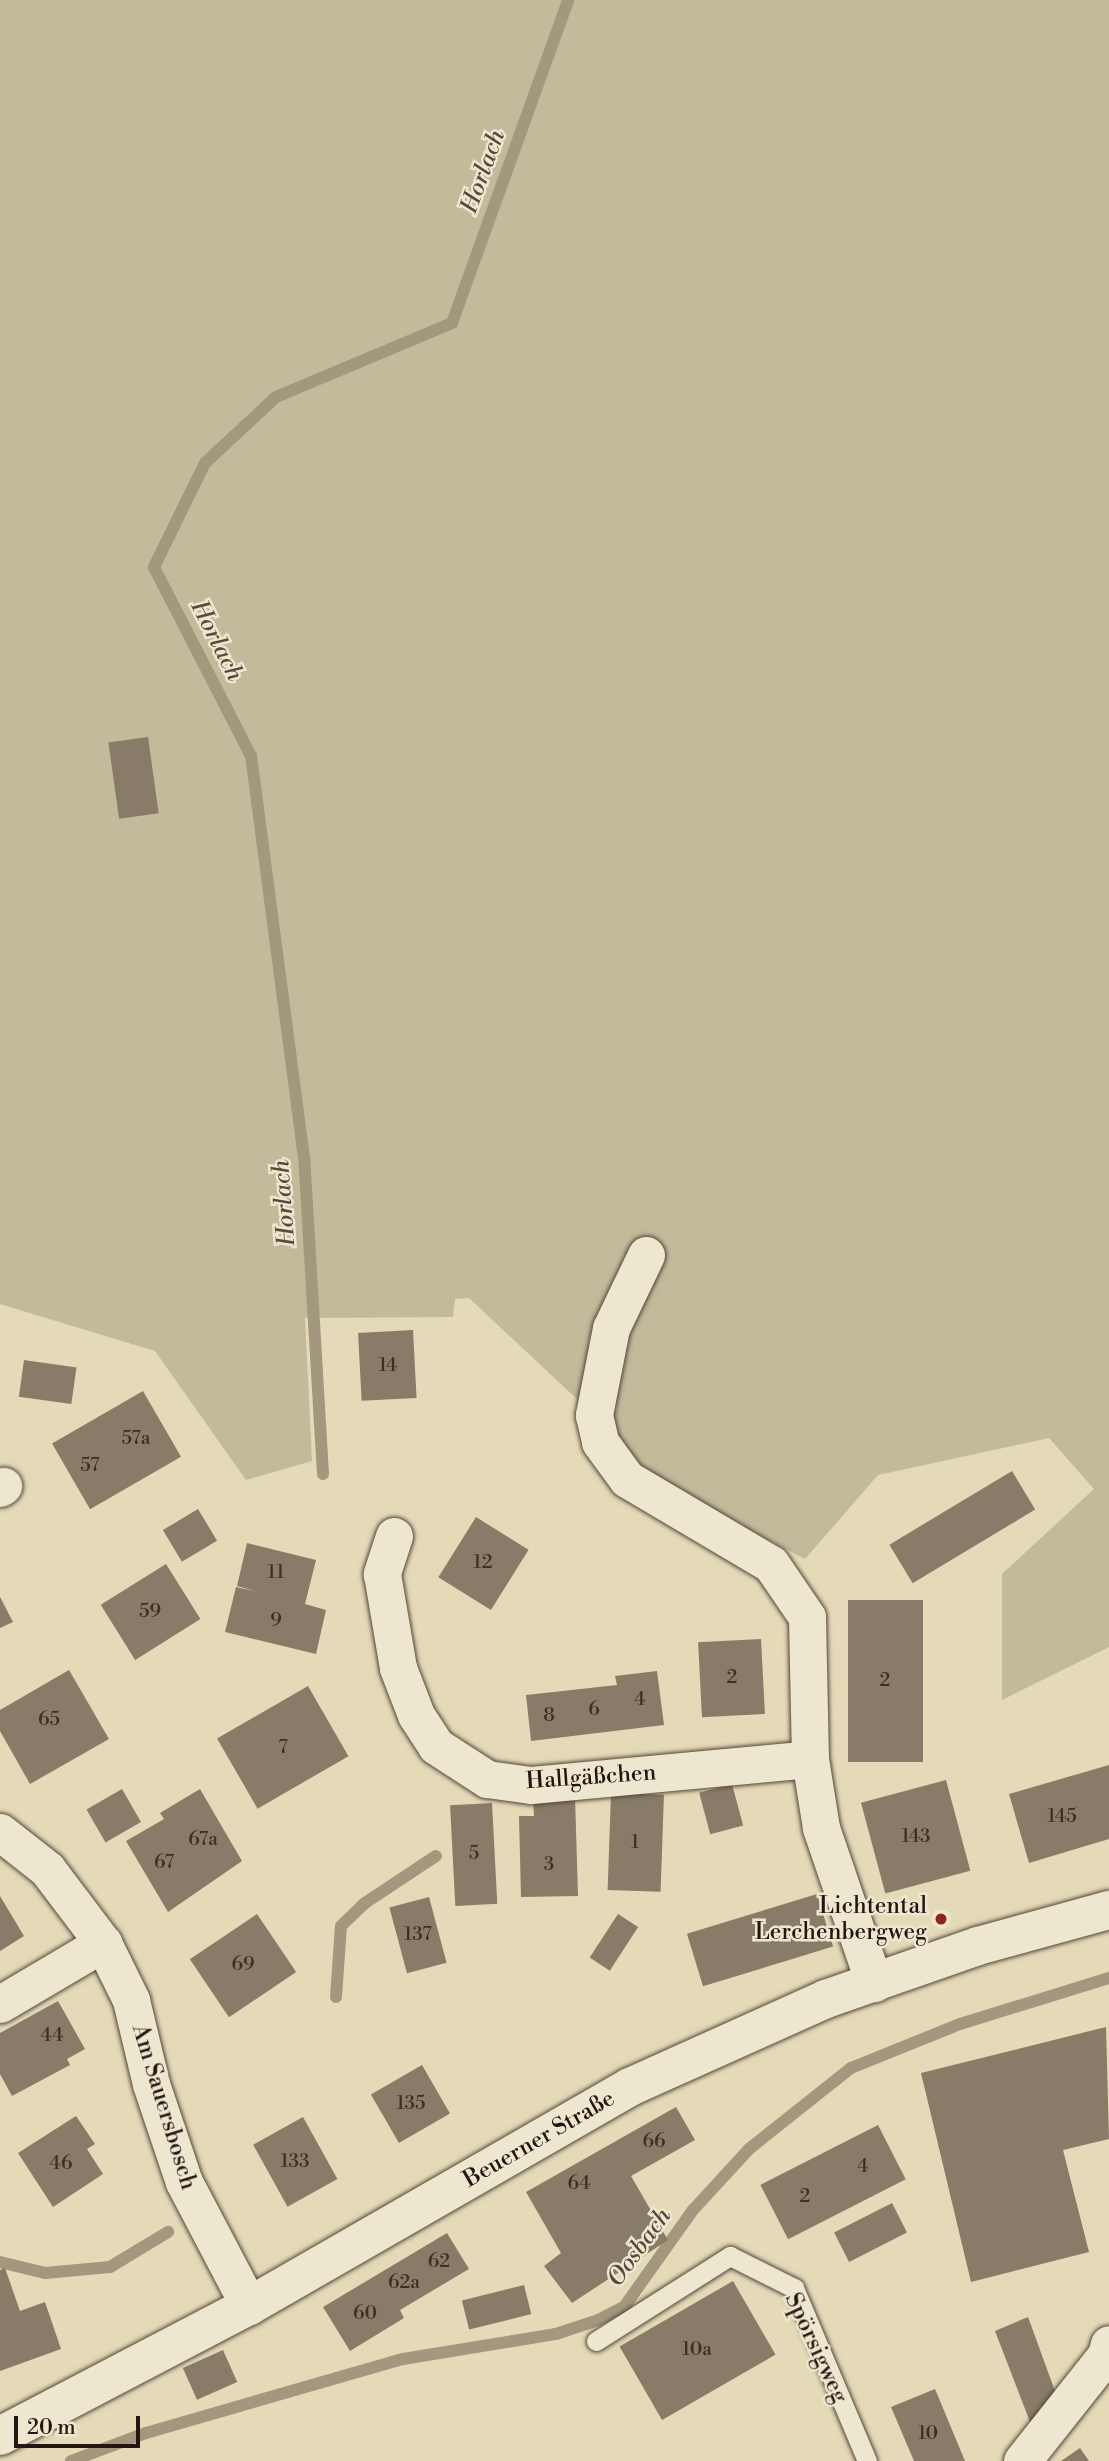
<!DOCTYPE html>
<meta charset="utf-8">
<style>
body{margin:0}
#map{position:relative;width:1109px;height:2461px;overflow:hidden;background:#e4dab7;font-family:"Libre Bodoni",serif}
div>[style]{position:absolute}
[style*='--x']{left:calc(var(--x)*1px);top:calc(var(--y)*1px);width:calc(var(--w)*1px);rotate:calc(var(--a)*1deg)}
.green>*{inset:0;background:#c3b99b}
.stream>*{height:12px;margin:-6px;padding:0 6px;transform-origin:6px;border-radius:6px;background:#a3977e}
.building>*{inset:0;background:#887b67;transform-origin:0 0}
.roads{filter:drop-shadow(0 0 2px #54463a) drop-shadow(0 0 2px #54463a)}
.service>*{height:19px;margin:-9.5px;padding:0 9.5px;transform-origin:9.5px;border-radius:9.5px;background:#ede7d0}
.minor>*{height:37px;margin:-18.5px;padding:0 18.5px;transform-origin:18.5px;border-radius:18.5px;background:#ede7d0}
.secondary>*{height:38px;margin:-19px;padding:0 19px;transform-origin:19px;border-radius:19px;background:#ede7d0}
.dots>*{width:19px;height:19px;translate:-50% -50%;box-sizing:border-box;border:4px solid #ede7d0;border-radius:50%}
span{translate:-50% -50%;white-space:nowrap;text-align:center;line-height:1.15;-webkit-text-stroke:5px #ede7d0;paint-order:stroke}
.number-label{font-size:19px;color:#3d2e26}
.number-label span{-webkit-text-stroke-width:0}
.street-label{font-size:23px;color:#241510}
.poi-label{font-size:23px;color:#241510}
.right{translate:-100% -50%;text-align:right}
.water-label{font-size:24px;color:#57493c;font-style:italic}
.scale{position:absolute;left:14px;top:2416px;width:126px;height:32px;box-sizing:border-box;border:4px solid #241510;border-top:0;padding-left:9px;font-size:21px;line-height:24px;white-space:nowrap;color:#241510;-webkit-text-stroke:5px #ede7d0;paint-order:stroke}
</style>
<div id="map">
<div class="green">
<i style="clip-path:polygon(0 0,1109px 0,1109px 1647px,1002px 1700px,1002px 1574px,1094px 1489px,1049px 1438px,878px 1475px,805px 1559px,630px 1467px,594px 1415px,469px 1298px,455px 1299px,453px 1317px,305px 1318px,312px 1461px,246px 1480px,155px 1351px,0 1304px)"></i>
</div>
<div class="stream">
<i style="--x:323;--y:1474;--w:317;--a:-93.4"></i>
<i style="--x:304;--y:1158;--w:405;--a:-97.5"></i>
<i style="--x:251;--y:756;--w:212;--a:-117.2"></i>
<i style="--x:154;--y:567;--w:116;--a:-63.9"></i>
<i style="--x:205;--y:463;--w:97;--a:-42.9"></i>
<i style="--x:276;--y:397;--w:191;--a:-22.8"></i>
<i style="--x:452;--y:323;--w:343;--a:-70.2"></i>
<i style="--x:336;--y:1997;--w:71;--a:-86"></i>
<i style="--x:341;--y:1926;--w:33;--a:-44"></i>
<i style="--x:365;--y:1903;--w:85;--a:-33.5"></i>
<i style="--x:0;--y:2262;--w:46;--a:13.7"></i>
<i style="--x:45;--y:2273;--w:65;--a:-5.3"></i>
<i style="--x:110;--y:2267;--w:68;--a:-31.1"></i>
<i style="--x:71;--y:2461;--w:80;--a:-20.5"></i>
<i style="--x:146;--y:2433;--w:267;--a:-16.1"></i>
<i style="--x:403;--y:2359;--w:155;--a:-9.3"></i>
<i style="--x:556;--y:2334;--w:44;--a:-18.4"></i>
<i style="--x:598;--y:2320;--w:29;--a:-27"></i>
<i style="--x:624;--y:2307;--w:119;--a:-54.6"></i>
<i style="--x:693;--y:2210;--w:83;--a:-47.4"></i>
<i style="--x:749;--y:2149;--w:130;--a:-38.5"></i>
<i style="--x:851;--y:2068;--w:118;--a:-22"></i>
<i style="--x:960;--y:2024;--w:156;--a:-17.2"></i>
</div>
<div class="building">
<i style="left:148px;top:737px;width:77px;height:40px;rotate:82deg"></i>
<i style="left:413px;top:1330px;width:68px;height:55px;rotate:87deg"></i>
<i style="left:24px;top:1360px;width:53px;height:37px;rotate:8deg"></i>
<i style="left:143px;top:1391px;width:76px;height:105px;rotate:60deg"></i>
<i style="left:1012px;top:1471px;width:45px;height:143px;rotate:59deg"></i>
<i style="left:198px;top:1509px;width:37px;height:41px;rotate:59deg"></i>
<i style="left:476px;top:1517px;width:62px;height:71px;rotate:32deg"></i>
<i style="clip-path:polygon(247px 1543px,316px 1560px,305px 1604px,326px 1610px,316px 1654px,225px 1632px,236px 1587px,259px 1592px,237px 1586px)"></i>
<i style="left:166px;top:1564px;width:65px;height:77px;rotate:58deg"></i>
<i style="clip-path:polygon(0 1597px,13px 1622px,0 1628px)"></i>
<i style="left:848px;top:1600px;width:75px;height:162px"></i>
<i style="left:761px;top:1639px;width:75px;height:63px;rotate:87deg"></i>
<i style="clip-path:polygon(69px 1670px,109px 1739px,30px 1784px,0 1731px,0 1710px)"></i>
<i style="clip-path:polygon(657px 1671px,664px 1725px,531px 1741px,526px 1695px,617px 1685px,615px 1676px)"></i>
<i style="left:308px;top:1686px;width:81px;height:105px;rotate:60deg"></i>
<i style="clip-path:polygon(1109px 1765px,1109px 1839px,1029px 1863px,1009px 1794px)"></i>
<i style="left:946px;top:1780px;width:94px;height:88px;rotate:75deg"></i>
<i style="left:732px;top:1784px;width:43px;height:34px;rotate:75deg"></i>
<i style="left:122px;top:1789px;width:38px;height:41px;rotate:60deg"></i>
<i style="clip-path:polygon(200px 1789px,242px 1861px,168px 1912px,126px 1841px,164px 1819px,160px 1813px)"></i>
<i style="left:611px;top:1793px;width:53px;height:97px;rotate:2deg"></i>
<i style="clip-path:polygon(575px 1796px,578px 1896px,521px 1897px,519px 1816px,534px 1816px,533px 1797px)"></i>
<i style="left:492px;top:1803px;width:101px;height:42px;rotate:87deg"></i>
<i style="left:817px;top:1894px;width:55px;height:136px;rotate:73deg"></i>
<i style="clip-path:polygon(0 1896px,24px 1936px,0 1951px)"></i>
<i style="left:429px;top:1897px;width:68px;height:41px;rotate:75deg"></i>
<i style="left:257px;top:1914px;width:70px;height:81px;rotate:56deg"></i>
<i style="left:618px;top:1914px;width:24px;height:52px;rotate:33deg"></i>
<i style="clip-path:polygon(58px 2001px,85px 2049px,67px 2059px,70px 2065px,12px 2096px,0 2074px,0 2033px)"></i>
<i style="clip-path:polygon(1106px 2027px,1109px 2139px,1063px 2150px,1089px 2252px,971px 2282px,921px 2073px)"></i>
<i style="left:422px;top:2065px;width:56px;height:59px;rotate:60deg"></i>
<i style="clip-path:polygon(676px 2107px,695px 2140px,631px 2176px,668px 2240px,572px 2303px,544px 2266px,561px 2253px,526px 2192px)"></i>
<i style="clip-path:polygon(76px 2116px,95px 2144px,87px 2149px,103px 2174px,53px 2207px,18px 2153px)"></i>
<i style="left:303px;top:2117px;width:71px;height:57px;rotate:61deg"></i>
<i style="left:878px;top:2125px;width:61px;height:132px;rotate:63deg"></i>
<i style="left:892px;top:2203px;width:33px;height:65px;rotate:63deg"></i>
<i style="clip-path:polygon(447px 2233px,469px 2269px,400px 2310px,404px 2318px,350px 2351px,323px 2307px)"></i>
<i style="clip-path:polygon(5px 2268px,20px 2311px,45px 2302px,61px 2349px,0 2371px,0 2270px)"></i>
<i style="left:733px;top:2281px;width:85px;height:131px;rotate:60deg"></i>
<i style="left:524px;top:2285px;width:30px;height:64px;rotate:76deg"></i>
<i style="clip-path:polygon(1028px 2317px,1059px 2402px,1032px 2427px,995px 2331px)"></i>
<i style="left:223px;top:2350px;width:35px;height:44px;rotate:66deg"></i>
<i style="clip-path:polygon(935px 2389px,965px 2461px,914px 2461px,891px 2407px)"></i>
<i style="clip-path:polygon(1080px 2448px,1089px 2461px,1061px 2461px)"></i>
</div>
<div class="roads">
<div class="service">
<i style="--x:596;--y:2341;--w:159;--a:-32.4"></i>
<i style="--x:730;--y:2256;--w:72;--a:26.6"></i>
<i style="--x:794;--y:2288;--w:188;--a:67.1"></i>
</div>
<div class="minor">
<i style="--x:646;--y:1255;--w:81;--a:115.6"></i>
<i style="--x:611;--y:1328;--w:89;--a:101.1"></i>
<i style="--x:594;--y:1415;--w:28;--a:77"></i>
<i style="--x:600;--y:1442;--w:46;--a:53.9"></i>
<i style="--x:627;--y:1479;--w:167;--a:30.6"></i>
<i style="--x:771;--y:1564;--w:64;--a:55.8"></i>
<i style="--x:807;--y:1617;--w:142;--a:88.8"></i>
<i style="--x:810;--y:1759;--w:70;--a:80.9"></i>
<i style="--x:821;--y:1828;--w:164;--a:71.1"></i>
<i style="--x:0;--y:1488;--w:4;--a:-34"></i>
<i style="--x:394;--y:1536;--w:40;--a:108"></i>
<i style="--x:382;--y:1574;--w:95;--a:80.3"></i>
<i style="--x:398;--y:1668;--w:50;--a:69"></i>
<i style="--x:416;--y:1715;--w:37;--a:57"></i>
<i style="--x:436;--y:1746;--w:61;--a:32.9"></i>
<i style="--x:487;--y:1779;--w:44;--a:7.8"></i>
<i style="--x:531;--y:1785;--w:280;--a:-5.3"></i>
<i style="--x:0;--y:1832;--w:60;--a:38.2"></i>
<i style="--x:47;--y:1869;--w:93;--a:52.9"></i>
<i style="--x:103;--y:1943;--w:64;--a:63.8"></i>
<i style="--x:131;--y:2000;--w:86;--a:76.6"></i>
<i style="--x:151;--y:2084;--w:103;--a:71.4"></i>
<i style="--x:184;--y:2182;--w:140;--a:62.3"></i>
<i style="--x:0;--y:2004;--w:120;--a:-30.6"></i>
<i style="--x:1022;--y:2461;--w:135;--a:-51.6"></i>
<i style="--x:1106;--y:2355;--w:11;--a:-75"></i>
</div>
<div class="secondary">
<i style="--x:0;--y:2436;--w:281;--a:-27.6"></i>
<i style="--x:249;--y:2306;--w:439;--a:-29.9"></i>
<i style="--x:630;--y:2087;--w:215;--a:-24.2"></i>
<i style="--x:826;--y:1999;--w:161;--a:-19.2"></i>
<i style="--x:978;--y:1946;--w:136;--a:-15.4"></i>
</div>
</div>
<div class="dots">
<i style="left:941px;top:1919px;background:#8f2418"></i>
</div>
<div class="number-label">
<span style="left:388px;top:1366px">14</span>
<span style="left:136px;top:1439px">57a</span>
<span style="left:90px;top:1466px">57</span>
<span style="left:483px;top:1563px">12</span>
<span style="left:276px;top:1573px">11</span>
<span style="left:150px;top:1612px">59</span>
<span style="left:276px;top:1621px">9</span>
<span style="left:732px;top:1678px">2</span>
<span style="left:885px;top:1681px">2</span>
<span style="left:640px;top:1700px">4</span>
<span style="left:594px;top:1710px">6</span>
<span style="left:549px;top:1716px">8</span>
<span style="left:49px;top:1720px">65</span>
<span style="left:283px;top:1748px">7</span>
<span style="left:1062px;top:1817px">145</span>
<span style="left:916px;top:1837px">143</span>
<span style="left:203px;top:1840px">67a</span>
<span style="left:635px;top:1843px">1</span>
<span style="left:474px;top:1854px">5</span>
<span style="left:164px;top:1863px">67</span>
<span style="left:549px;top:1865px">3</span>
<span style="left:418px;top:1935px">137</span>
<span style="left:243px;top:1965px">69</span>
<span style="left:52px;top:2036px">44</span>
<span style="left:411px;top:2104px">135</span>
<span style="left:654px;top:2142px">66</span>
<span style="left:295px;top:2162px">133</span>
<span style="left:61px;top:2164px">46</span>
<span style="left:863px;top:2167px">4</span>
<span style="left:579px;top:2184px">64</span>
<span style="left:805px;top:2197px">2</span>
<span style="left:439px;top:2262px">62</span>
<span style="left:404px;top:2283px">62a</span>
<span style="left:365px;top:2314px">60</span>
<span style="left:697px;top:2350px">10a</span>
<span style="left:928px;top:2434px">10</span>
</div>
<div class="street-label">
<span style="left:591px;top:1777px;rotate:-4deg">Hallgäßchen</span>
<span style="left:164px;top:2107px;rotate:73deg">Am Sauersbosch</span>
<span style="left:539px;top:2139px;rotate:-30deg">Beuerner Straße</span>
<span style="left:816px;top:2348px;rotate:65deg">Spörsigweg</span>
</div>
<div class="poi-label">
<span class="right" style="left:927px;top:1919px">Lichtental<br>Lerchenbergweg</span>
</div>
<div class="water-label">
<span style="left:484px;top:172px;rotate:-70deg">Horlach</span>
<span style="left:216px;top:641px;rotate:63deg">Horlach</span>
<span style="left:285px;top:1203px;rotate:-94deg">Horlach</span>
<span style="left:640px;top:2248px;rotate:-54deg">Oosbach</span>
</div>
<div class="scale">20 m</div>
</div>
